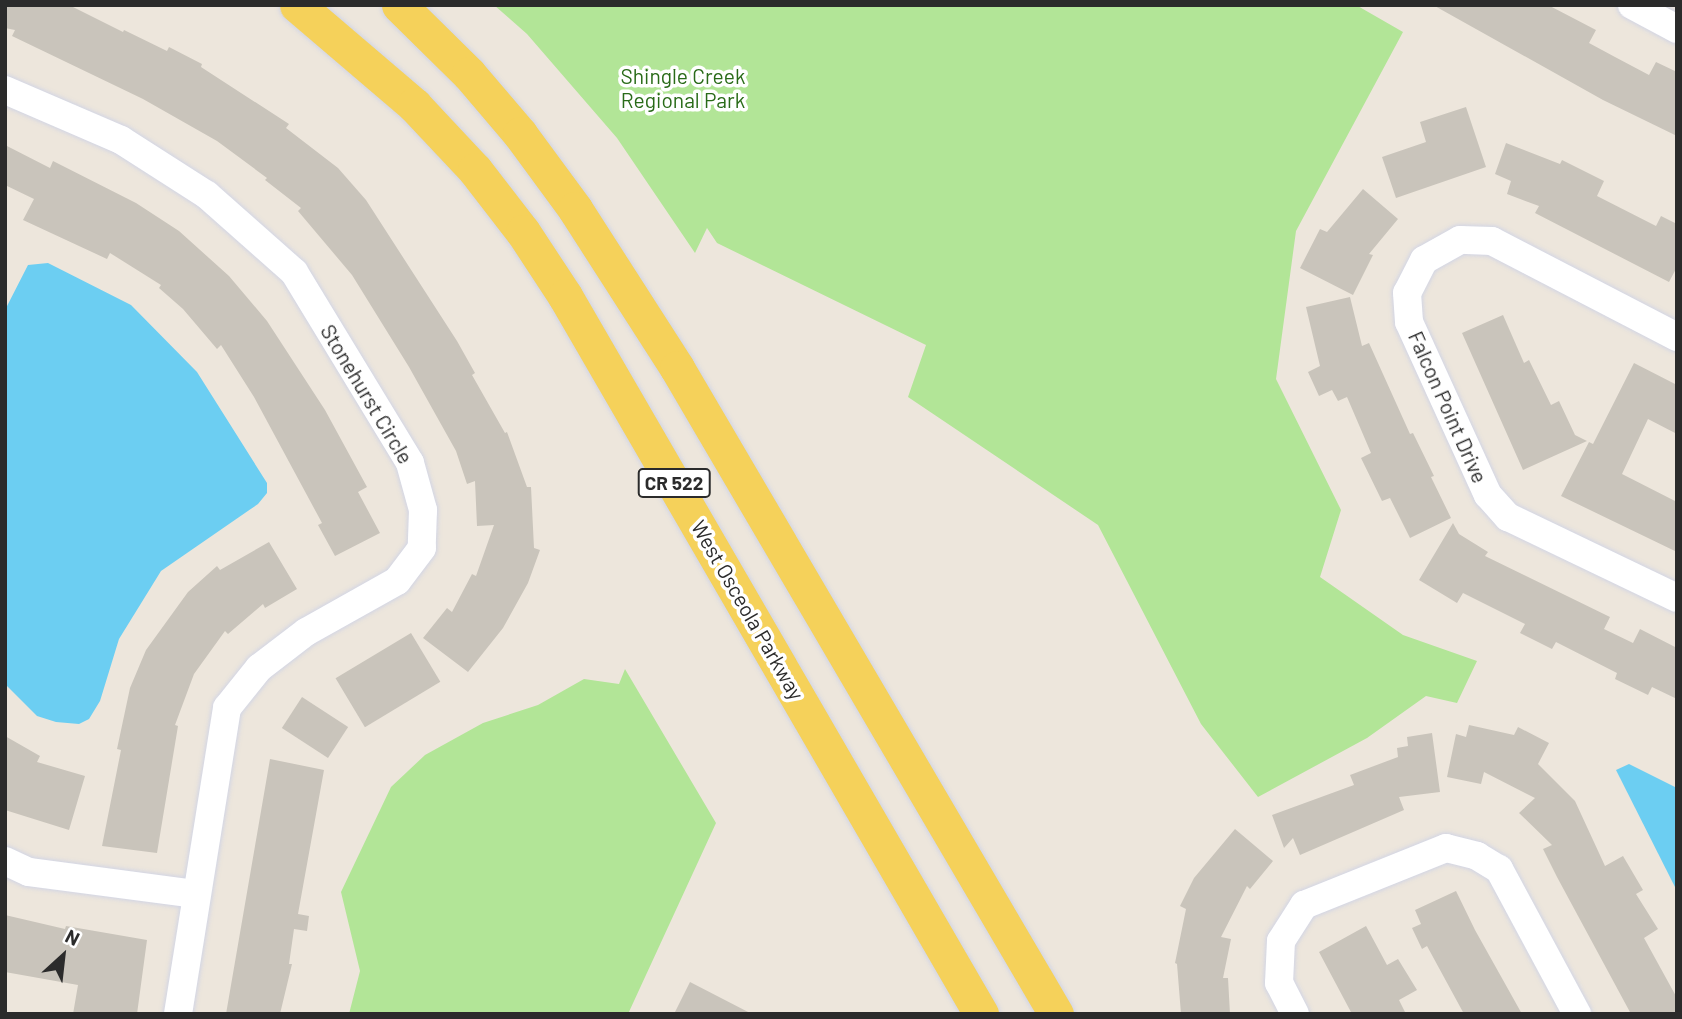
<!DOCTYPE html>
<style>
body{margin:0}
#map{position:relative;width:1682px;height:1019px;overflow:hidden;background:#ede6dc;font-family:Barlow,sans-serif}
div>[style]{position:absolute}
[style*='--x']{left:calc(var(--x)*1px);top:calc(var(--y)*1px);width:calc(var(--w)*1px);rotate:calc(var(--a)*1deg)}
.green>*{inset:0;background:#b2e597}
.water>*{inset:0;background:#6ccef2}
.building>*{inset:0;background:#c9c4bb;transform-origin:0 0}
.roads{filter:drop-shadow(0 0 2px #d2d5e4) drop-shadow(0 0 2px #d2d5e4)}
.minor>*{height:28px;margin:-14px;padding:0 14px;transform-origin:14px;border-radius:14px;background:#fff}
.major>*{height:35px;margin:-17.5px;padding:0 17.5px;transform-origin:17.5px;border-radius:17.5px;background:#f5d15a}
span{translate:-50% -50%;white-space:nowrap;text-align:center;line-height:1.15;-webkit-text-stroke:7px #fff;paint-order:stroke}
.shield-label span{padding:2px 5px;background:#fff;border:2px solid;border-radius:5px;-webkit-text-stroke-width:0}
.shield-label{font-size:19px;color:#2b2b2b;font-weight:700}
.park-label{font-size:21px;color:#296b18}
.street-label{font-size:21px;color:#2b2b2b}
.frame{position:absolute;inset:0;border:7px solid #2b2b2b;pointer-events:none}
.north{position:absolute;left:28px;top:921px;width:70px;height:70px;-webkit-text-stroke:5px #fff;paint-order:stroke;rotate:27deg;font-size:19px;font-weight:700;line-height:28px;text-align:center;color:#2b2b2b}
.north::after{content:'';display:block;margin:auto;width:24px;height:32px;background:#2b2b2b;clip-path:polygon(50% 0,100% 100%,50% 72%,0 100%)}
</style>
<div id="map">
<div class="green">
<i style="clip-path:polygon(494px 5px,1356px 5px,1403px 32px,1296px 231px,1276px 379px,1341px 510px,1320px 577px,1403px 635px,1477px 661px,1457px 703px,1426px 696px,1367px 738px,1258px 797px,1201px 724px,1098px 525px,908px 397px,926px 345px,717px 243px,707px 228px,695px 253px,617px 138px,527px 34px)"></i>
<i style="clip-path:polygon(625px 669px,716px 823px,628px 1014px,349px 1014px,360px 971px,341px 892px,391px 787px,425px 755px,483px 723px,538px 705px,584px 679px,619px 684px)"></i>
</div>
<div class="water">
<i style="clip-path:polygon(48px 263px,131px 305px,197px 372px,267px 483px,267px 493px,258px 504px,161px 571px,119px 639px,100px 701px,89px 719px,79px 724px,56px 722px,37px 716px,5px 684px,5px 310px,28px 265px)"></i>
<i style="clip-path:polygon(1629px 764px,1677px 788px,1677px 891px,1616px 770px)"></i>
</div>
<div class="building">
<i style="clip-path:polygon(5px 5px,69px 5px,123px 32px,124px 30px,167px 51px,169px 47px,202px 64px,201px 67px,289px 124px,286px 128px,338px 168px,366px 200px,457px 341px,475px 373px,472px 375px,505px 433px,507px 432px,527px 487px,531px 487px,534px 548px,540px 550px,528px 583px,503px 628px,468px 672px,423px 638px,447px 608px,452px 612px,472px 574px,476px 576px,494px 525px,477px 526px,475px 481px,467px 484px,456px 451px,409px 367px,352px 275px,298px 211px,301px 208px,265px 180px,267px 178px,217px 141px,143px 99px,12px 36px,15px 30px,5px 28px)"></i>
<i style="clip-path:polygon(1433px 5px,1548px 5px,1596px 30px,1589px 43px,1615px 57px,1649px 75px,1656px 62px,1677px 72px,1677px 136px,1603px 100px)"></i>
<i style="clip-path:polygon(1466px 107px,1486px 167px,1396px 198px,1382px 157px,1426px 142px,1420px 122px)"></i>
<i style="clip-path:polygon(1506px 143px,1560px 164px,1562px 160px,1604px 181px,1597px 196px,1656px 226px,1661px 216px,1677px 224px,1677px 267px,1669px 282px,1535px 213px,1539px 206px,1507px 194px,1511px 181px,1495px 174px)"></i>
<i style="clip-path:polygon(5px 145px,50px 168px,53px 161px,136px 203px,179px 231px,229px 276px,267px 321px,325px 410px,367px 487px,358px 492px,380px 533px,335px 556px,318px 525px,322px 523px,254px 397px,221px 345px,217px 349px,183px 309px,159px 288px,161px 285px,110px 253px,107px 259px,23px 220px,34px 199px,5px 185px)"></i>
<i style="clip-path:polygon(1363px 189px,1398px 219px,1369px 254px,1373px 255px,1353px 295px,1300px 268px,1320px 229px,1327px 232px)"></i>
<i style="clip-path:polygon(1350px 297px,1362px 346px,1369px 343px,1410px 434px,1413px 433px,1434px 476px,1431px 477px,1451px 518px,1410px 538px,1390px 498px,1382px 501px,1361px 458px,1371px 453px,1347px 397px,1338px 401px,1332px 390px,1319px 396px,1308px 372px,1320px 366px,1306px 307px)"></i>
<i style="clip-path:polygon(1503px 315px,1524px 363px,1529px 360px,1551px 405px,1559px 401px,1575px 435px,1587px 441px,1523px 470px,1462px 333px)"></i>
<i style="clip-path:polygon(1634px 363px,1677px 385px,1677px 434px,1648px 419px,1622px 474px,1677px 502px,1677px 552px,1561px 496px,1589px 442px,1593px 444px)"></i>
<i style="clip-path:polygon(1453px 523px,1459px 534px,1488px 552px,1485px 556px,1610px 617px,1604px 629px,1633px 643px,1640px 629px,1677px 648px,1677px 699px,1652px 687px,1648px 695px,1615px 679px,1617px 673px,1556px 642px,1552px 649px,1520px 633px,1525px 624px,1463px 593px,1457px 603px,1419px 580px)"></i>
<i style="clip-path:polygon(269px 542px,297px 589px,265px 608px,263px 604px,228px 634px,225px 631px,194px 674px,175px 725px,178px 726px,157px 853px,102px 846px,121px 750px,117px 749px,130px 688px,146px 650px,188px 592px,217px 566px,220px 570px)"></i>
<i style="left:411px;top:633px;width:57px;height:88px;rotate:59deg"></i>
<i style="left:302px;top:697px;width:55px;height:37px;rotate:33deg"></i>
<i style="clip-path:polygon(1469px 725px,1514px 735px,1518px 727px,1549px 743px,1538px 764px,1575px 801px,1605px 866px,1623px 856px,1643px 890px,1636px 894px,1658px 929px,1644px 938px,1677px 998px,1677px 1014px,1631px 1014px,1557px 877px,1543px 849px,1552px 845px,1519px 813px,1535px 798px,1484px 772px,1481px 784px,1447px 777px,1456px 734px,1466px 737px)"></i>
<i style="clip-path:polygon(1432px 733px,1440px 792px,1399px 797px,1404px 810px,1300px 855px,1293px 838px,1284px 848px,1272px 815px,1354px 785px,1350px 775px,1398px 757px,1397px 748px,1408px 746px,1407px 737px)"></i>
<i style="clip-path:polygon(5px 736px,40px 756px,37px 762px,85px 776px,69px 830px,5px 810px)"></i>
<i style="clip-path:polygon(270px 759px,324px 770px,298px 914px,309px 916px,307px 931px,294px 929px,289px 964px,292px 964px,280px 1014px,226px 1014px)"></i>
<i style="clip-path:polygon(1235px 829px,1273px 861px,1250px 889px,1247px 886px,1221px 937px,1231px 939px,1223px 978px,1228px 978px,1230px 1014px,1181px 1014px,1177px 964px,1175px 963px,1186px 909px,1180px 906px,1194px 878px)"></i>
<i style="clip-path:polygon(1456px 891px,1475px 930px,1522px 1014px,1464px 1014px,1427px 946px,1422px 949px,1412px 928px,1421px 924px,1415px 910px)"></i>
<i style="clip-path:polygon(5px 915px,65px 929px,66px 926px,147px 940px,137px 1014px,73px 1014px,78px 985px,5px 972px)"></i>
<i style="clip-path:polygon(1366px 926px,1387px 965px,1398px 959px,1417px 990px,1399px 1000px,1406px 1014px,1352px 1014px,1319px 952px)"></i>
<i style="clip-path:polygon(690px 982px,752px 1014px,674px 1014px)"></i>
</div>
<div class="roads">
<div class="minor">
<i style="--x:1632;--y:5;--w:51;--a:28.1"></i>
<i style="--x:5;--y:90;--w:126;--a:23.3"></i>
<i style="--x:121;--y:140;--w:102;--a:32.6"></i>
<i style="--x:207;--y:195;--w:116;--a:41.5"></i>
<i style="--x:294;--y:272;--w:223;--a:58.7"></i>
<i style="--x:410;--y:463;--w:49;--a:74.5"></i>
<i style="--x:423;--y:510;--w:38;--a:92"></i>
<i style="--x:422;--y:548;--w:41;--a:127.1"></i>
<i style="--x:397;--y:581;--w:104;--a:150.7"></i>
<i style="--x:306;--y:632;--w:59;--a:142.5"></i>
<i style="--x:259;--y:668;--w:51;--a:128.7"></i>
<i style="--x:227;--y:708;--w:310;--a:99.1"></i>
<i style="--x:1677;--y:337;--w:208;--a:-152.6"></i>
<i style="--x:1492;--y:241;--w:32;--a:-178"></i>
<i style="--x:1460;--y:240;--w:41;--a:150.9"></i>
<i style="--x:1424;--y:260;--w:37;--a:117"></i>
<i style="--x:1407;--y:293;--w:29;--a:86"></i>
<i style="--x:1409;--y:322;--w:190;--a:65.5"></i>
<i style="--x:1488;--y:495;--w:30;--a:48"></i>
<i style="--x:1508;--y:517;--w:187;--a:25.6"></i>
<i style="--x:5;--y:861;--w:26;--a:25"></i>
<i style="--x:29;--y:872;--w:167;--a:7.5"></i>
<i style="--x:1295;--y:1014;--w:35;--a:-117"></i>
<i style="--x:1279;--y:983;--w:42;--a:-87.3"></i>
<i style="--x:1281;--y:941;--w:43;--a:-57.4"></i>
<i style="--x:1304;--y:905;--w:153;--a:-21.9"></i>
<i style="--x:1446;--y:848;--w:32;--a:14"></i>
<i style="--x:1477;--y:856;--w:26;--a:31"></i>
<i style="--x:1499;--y:869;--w:165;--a:61.7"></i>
</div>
<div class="major">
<i style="--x:297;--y:5;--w:154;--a:40.5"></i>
<i style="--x:414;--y:105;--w:89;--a:46.8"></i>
<i style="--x:475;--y:170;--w:78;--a:52.3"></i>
<i style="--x:523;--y:232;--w:77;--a:56.7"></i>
<i style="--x:565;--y:296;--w:830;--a:59.91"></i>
<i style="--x:399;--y:5;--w:98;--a:44.6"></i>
<i style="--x:469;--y:74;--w:79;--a:49.6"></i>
<i style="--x:520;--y:134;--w:93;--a:53.7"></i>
<i style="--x:575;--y:209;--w:189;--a:57.3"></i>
<i style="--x:677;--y:368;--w:749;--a:59.6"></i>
</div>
</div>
<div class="shield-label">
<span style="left:674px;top:483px">CR 522</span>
</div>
<div class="park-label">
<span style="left:683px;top:88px">Shingle Creek<br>Regional Park</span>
</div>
<div class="street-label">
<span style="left:367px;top:394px;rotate:59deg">Stonehurst Circle</span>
<span style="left:1448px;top:407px;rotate:66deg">Falcon Point Drive</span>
<span style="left:748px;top:610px;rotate:60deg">West Osceola Parkway</span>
</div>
<div class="frame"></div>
<div class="north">N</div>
</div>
